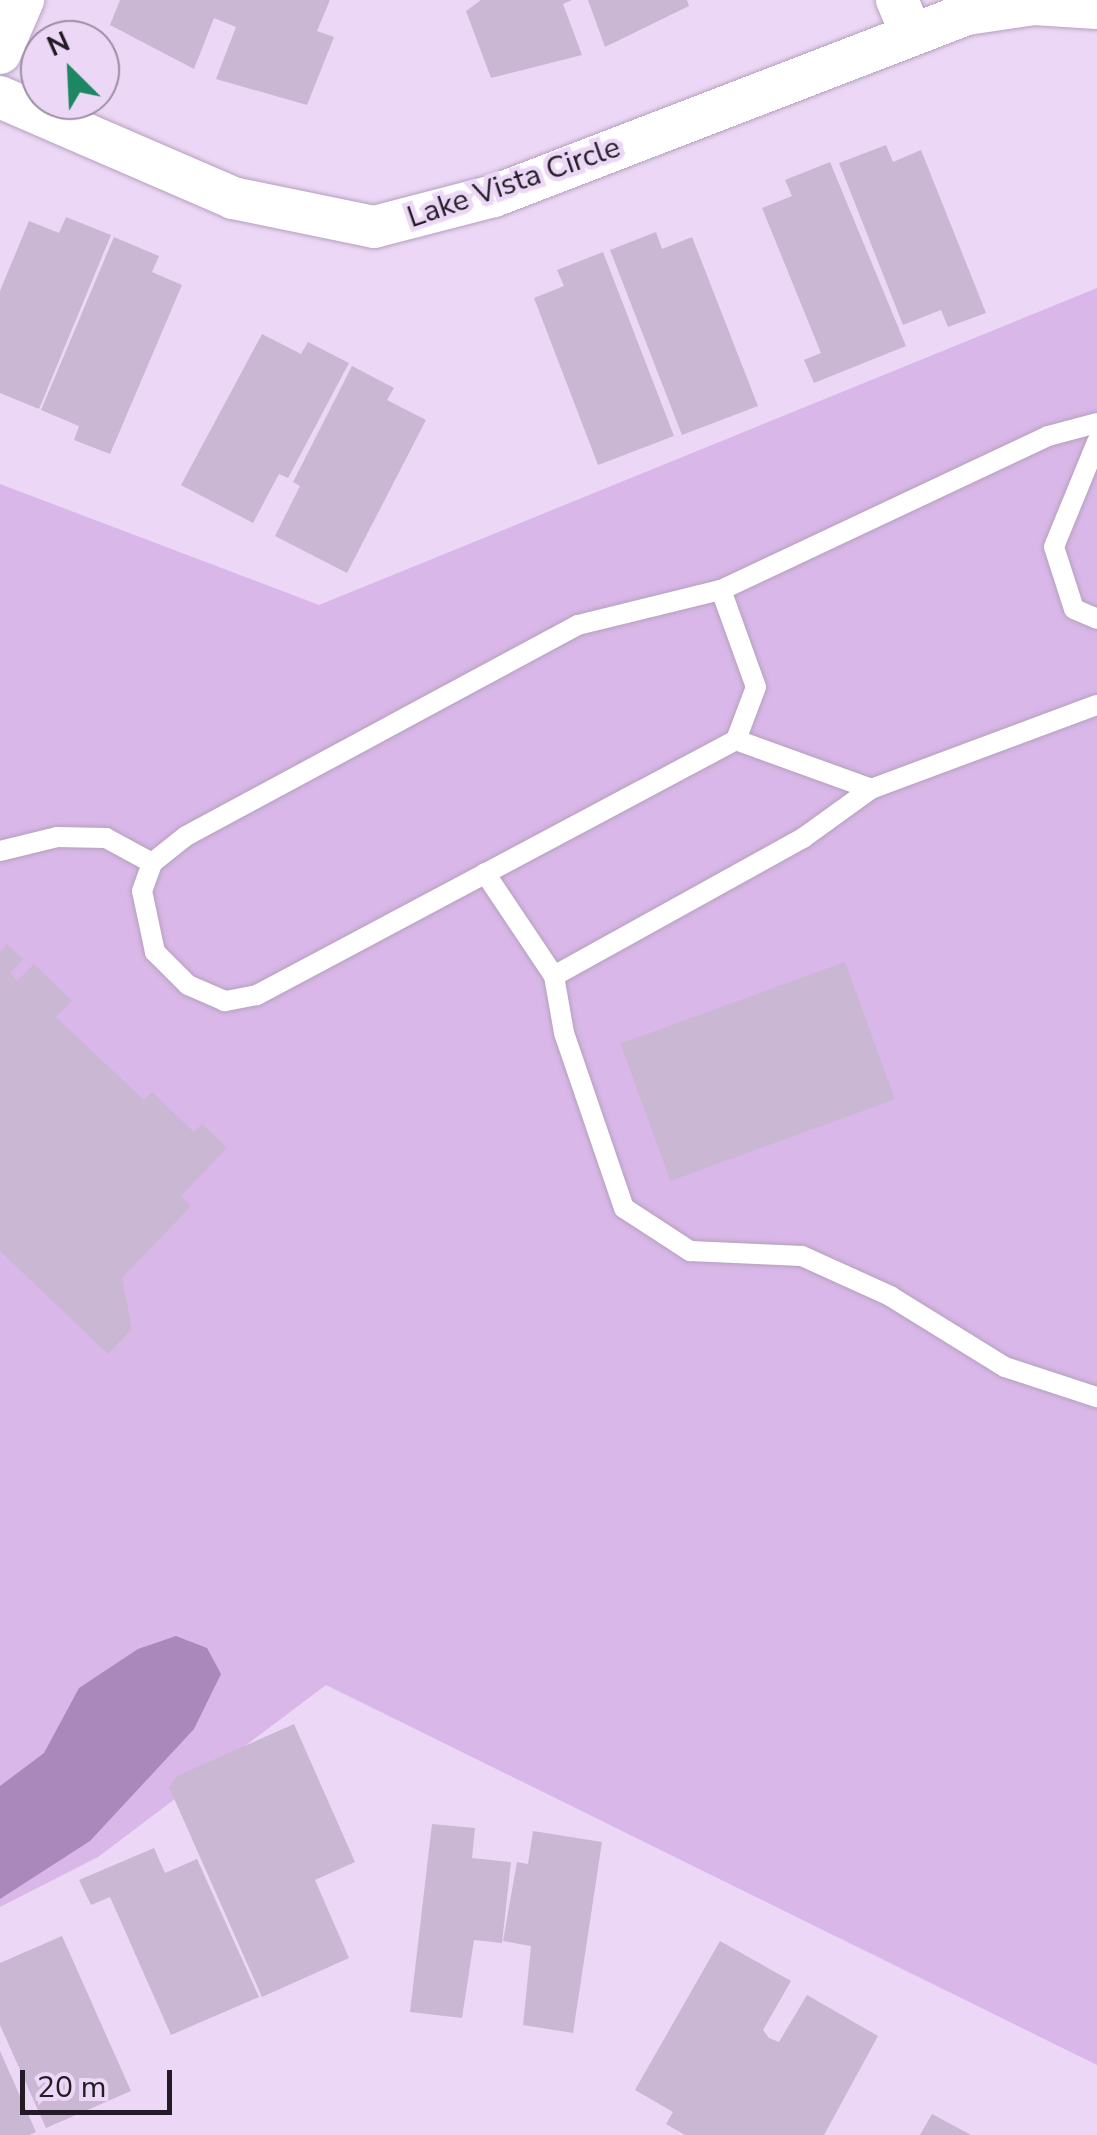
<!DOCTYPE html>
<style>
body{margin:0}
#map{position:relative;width:1097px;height:2135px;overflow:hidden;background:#ecd8f6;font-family:"Nunito Sans",sans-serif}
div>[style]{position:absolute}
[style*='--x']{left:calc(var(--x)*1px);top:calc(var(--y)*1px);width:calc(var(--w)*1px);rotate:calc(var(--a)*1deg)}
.green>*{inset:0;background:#d9b7e8}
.water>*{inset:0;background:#ab88bb}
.building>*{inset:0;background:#cab7d3;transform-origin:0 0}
.roads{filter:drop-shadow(0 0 2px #b4a0bd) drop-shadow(0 0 2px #b4a0bd)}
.lane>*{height:20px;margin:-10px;padding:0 10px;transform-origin:10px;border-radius:10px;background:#fff}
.street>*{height:42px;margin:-21px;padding:0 21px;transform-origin:21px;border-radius:21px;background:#fff}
span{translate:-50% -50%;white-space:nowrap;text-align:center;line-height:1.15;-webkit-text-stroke:9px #ecd8f6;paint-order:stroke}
.street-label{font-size:30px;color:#231c26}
.north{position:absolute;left:20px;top:20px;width:100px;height:100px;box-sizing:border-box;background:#ecd8f6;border:2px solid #9c8da3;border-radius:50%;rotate:336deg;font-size:28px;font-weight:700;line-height:40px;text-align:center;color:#231c26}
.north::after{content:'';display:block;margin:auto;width:35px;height:45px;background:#1d8763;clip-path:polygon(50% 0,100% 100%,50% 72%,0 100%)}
.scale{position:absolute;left:20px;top:2070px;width:152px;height:45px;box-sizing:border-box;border:5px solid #231c26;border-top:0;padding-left:12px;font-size:30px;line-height:35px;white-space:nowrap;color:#231c26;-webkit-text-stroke:8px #ecd8f6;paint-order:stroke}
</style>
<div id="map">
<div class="green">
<i style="clip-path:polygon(1097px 288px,1097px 2065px,326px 1685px,98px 1857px,0 1907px,0 484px,319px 605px)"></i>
</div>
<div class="water">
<i style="clip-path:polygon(176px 1636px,207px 1648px,221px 1674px,194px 1729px,90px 1841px,0 1899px,0 1786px,44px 1753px,79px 1688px,138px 1649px)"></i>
</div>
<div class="building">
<i style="clip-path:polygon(120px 0,330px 0,317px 31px,334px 37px,307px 105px,216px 79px,236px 27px,214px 18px,194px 69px,110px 25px)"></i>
<i style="clip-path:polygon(481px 0,572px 0,563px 4px,582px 55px,491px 78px,466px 11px)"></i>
<i style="clip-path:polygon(588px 0,687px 0,689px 6px,605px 47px)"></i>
<i style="clip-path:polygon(886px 145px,893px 162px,921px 150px,986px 313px,948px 327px,941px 310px,903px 325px,839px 163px)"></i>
<i style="clip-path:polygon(830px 162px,906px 346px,814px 383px,804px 360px,821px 353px,762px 208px,792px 196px,785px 180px)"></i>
<i style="clip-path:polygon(66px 217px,111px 235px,39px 409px,0 393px,0 291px,29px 221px,59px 233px)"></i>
<i style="clip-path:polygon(656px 232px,662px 249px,692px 237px,758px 406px,682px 435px,610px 250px)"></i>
<i style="clip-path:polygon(114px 237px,159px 256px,152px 272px,182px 285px,110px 454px,74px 440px,79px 426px,41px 410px)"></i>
<i style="clip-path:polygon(603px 252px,674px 436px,598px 465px,534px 298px,564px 286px,557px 270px)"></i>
<i style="clip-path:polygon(262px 334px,301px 354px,308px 342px,349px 363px,288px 478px,279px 474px,253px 523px,181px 485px)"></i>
<i style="clip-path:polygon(352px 366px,394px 388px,387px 400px,426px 420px,347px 573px,275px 536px,300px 486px,293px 482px)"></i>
<i style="clip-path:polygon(7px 944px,23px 959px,10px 973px,17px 981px,34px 964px,72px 1001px,56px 1017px,144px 1100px,152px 1092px,194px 1132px,202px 1124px,227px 1148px,181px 1196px,191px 1206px,122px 1278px,132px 1329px,108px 1354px,0 1251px,0 952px)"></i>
<i style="left:845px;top:962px;width:146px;height:239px;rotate:70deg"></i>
<i style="clip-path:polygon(294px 1724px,355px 1862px,315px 1880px,349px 1958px,262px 1997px,169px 1787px,177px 1776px)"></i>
<i style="clip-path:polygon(432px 1824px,475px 1828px,472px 1858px,511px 1862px,502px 1943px,474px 1940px,462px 2018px,410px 2012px)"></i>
<i style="clip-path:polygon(533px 1831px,602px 1842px,573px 2033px,523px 2025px,531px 1946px,503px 1941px,517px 1862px,528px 1864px)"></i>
<i style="clip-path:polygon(154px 1848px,165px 1873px,197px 1859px,259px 1997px,171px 2035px,110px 1897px,91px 1905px,79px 1880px)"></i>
<i style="clip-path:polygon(62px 1936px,131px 2091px,46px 2128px,0 2025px,0 1963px)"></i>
<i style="clip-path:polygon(720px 1941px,791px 1981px,763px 2030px,769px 2038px,779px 2042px,807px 1995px,878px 2036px,824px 2135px,685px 2135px,666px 2124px,673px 2112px,635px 2090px)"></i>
<i style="clip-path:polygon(0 2051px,36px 2132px,29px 2135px,0 2135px)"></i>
<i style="clip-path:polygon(932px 2114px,971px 2135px,920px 2135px)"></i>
</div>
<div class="roads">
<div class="lane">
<i style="--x:1097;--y:442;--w:113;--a:112.3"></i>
<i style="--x:1054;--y:547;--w:65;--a:72.1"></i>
<i style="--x:1074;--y:609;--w:25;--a:23"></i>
<i style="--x:721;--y:590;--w:103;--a:70.2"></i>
<i style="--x:756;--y:687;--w:57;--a:110.7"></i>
<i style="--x:736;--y:740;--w:543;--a:151.97"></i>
<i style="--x:257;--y:995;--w:33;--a:169"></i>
<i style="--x:225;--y:1001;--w:40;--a:-156.6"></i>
<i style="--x:188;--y:985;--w:47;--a:-135"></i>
<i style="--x:155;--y:952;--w:62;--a:-102"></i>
<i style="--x:142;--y:891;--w:30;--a:-70"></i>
<i style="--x:152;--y:863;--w:43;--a:-38.5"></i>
<i style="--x:186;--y:836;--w:445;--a:-28.3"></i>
<i style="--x:578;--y:625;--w:147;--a:-13.8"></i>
<i style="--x:721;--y:590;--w:361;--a:-25.2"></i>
<i style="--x:1048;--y:436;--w:51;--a:-14.9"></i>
<i style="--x:736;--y:740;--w:144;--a:19.9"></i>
<i style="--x:871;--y:789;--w:241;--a:-20.4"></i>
<i style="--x:0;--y:851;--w:59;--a:-13.8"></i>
<i style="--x:57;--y:837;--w:49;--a:1.2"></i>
<i style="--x:106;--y:838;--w:52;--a:28.5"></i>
<i style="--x:485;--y:873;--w:124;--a:56.2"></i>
<i style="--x:554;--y:976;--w:58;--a:80"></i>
<i style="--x:564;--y:1033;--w:185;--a:71.1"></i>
<i style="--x:624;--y:1208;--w:79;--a:33.1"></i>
<i style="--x:690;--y:1251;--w:112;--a:2.6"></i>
<i style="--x:802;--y:1256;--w:97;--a:24.4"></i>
<i style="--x:890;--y:1296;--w:135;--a:31.7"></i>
<i style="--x:1005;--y:1367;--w:97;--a:18.1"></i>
<i style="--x:554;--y:976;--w:285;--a:-29"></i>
<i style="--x:803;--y:838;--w:84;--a:-35.8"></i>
</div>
<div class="street">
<i style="--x:897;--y:0;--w:36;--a:67"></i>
<i style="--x:0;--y:53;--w:58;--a:-66.5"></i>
<i style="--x:0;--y:97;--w:254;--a:23.4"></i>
<i style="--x:233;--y:198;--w:144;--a:11.6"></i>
<i style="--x:374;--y:227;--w:124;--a:-14.5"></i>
<i style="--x:494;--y:196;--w:507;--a:-21.05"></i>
<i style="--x:967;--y:14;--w:68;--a:-8.5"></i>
<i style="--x:1034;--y:4;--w:63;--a:3.6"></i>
</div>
</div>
<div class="street-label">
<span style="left:514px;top:183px;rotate:-19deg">Lake Vista Circle</span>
</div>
<div class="north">N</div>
<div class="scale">20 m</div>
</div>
